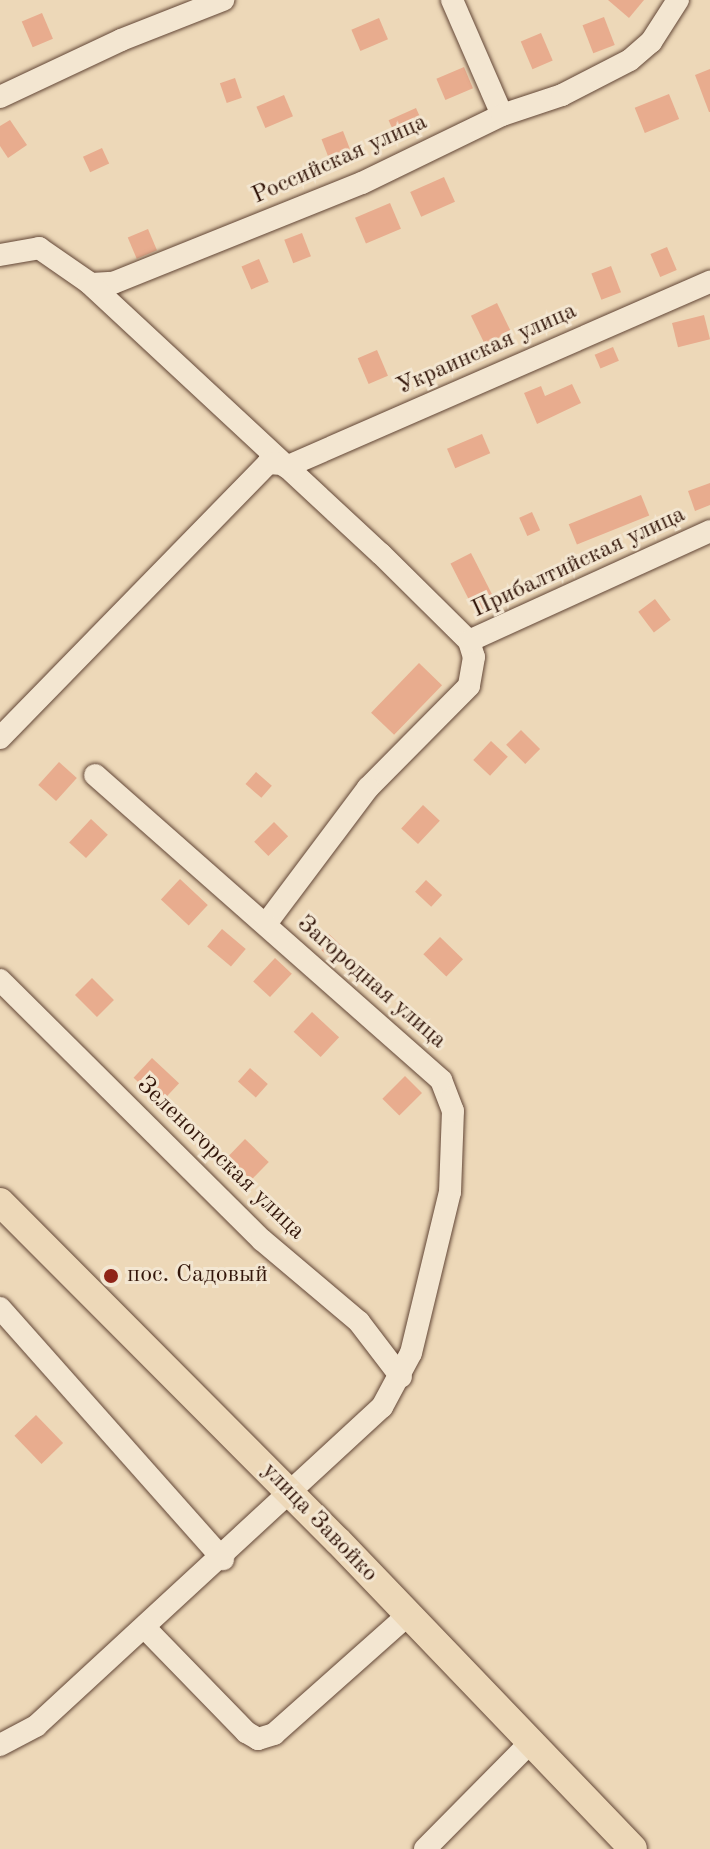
<!DOCTYPE html>
<meta charset="utf-8">
<style>
body{margin:0}
#map{position:relative;width:710px;height:1849px;overflow:hidden;background:#edd8b8;font-family:"Old Standard TT",serif}
div>[style]{position:absolute}
[style*='--x']{left:calc(var(--x)*1px);top:calc(var(--y)*1px);width:calc(var(--w)*1px);rotate:calc(var(--a)*1deg)}
.building>*{inset:0;background:#e8ac8e;transform-origin:0 0}
.roads{filter:drop-shadow(0 0 2px #624636) drop-shadow(0 0 2px #624636)}
.minor>*{height:22px;margin:-11px;padding:0 11px;transform-origin:11px;border-radius:11px;background:#f3e6d1}
.major>*{height:28px;margin:-14px;padding:0 14px;transform-origin:14px;border-radius:14px;background:#edd8b8}
.dots>*{width:22px;height:22px;translate:-50% -50%;box-sizing:border-box;border:4px solid #f3e6d1;border-radius:50%}
span{translate:-50% -50%;white-space:nowrap;text-align:center;line-height:1.15;-webkit-text-stroke:6px #f3e6d1;paint-order:stroke}
.street-label{font-size:24px;color:#33160a}
.poi-label{font-size:24px;color:#33160a}
.left{translate:0 -50%;text-align:left}
</style>
<div id="map">
<div class="building">
<i style="clip-path:polygon(608px 0,644px 0,629px 18px)"></i>
<i style="left:42px;top:13px;width:28px;height:22px;rotate:67deg"></i>
<i style="left:604px;top:17px;width:30px;height:23px;rotate:69deg"></i>
<i style="left:379px;top:18px;width:23px;height:30px;rotate:67deg"></i>
<i style="left:541px;top:33px;width:30px;height:22px;rotate:67deg"></i>
<i style="left:464px;top:67px;width:23px;height:30px;rotate:67deg"></i>
<i style="clip-path:polygon(710px 69px,710px 112px,709px 112px,695px 75px)"></i>
<i style="left:235px;top:78px;width:21px;height:16px;rotate:71deg"></i>
<i style="left:669px;top:94px;width:27px;height:37px;rotate:68deg"></i>
<i style="left:284px;top:95px;width:23px;height:30px;rotate:67deg"></i>
<i style="left:416px;top:108px;width:22px;height:30px;rotate:66deg"></i>
<i style="clip-path:polygon(10px 120px,27px 145px,8px 158px,0 146px,0 126px)"></i>
<i style="left:343px;top:131px;width:30px;height:23px;rotate:69deg"></i>
<i style="left:102px;top:148px;width:17px;height:21px;rotate:65deg"></i>
<i style="left:444px;top:177px;width:27px;height:37px;rotate:66deg"></i>
<i style="left:390px;top:203px;width:28px;height:38px;rotate:67deg"></i>
<i style="left:148px;top:229px;width:23px;height:22px;rotate:67deg"></i>
<i style="left:302px;top:233px;width:25px;height:19px;rotate:69deg"></i>
<i style="left:667px;top:247px;width:25px;height:18px;rotate:67deg"></i>
<i style="left:259px;top:259px;width:25px;height:19px;rotate:67deg"></i>
<i style="left:611px;top:266px;width:28px;height:21px;rotate:69deg"></i>
<i style="left:497px;top:303px;width:32px;height:29px;rotate:64deg"></i>
<i style="left:704px;top:315px;width:25px;height:33px;rotate:76deg"></i>
<i style="left:613px;top:347px;width:15px;height:20px;rotate:67deg"></i>
<i style="left:377px;top:350px;width:28px;height:21px;rotate:67deg"></i>
<i style="clip-path:polygon(572px 384px,581px 403px,537px 424px,524px 393px,541px 386px,545px 396px)"></i>
<i style="left:482px;top:434px;width:21px;height:38px;rotate:67deg"></i>
<i style="clip-path:polygon(710px 483px,710px 505px,695px 511px,688px 491px)"></i>
<i style="left:641px;top:495px;width:22px;height:78px;rotate:68deg"></i>
<i style="left:532px;top:512px;width:20px;height:14px;rotate:66deg"></i>
<i style="left:471px;top:553px;width:60px;height:23px;rotate:63deg"></i>
<i style="left:655px;top:599px;width:26px;height:21px;rotate:53deg"></i>
<i style="left:419px;top:663px;width:32px;height:69px;rotate:44deg"></i>
<i style="left:521px;top:730px;width:27px;height:21px;rotate:45deg"></i>
<i style="left:491px;top:741px;width:23px;height:26px;rotate:43deg"></i>
<i style="left:59px;top:762px;width:24px;height:31px;rotate:42deg"></i>
<i style="left:256px;top:772px;width:21px;height:16px;rotate:41deg"></i>
<i style="left:423px;top:805px;width:23px;height:32px;rotate:43deg"></i>
<i style="left:91px;top:819px;width:23px;height:32px;rotate:43deg"></i>
<i style="left:274px;top:822px;width:20px;height:28px;rotate:45deg"></i>
<i style="left:180px;top:879px;width:38px;height:28px;rotate:43deg"></i>
<i style="left:426px;top:880px;width:22px;height:16px;rotate:43deg"></i>
<i style="left:222px;top:929px;width:31px;height:23px;rotate:40deg"></i>
<i style="left:329px;top:934px;width:22px;height:17px;rotate:43deg"></i>
<i style="left:440px;top:937px;width:32px;height:24px;rotate:44deg"></i>
<i style="left:275px;top:958px;width:23px;height:32px;rotate:43deg"></i>
<i style="left:92px;top:978px;width:31px;height:24px;rotate:45deg"></i>
<i style="left:312px;top:1012px;width:37px;height:27px;rotate:43deg"></i>
<i style="left:152px;top:1058px;width:37px;height:27px;rotate:43deg"></i>
<i style="left:250px;top:1068px;width:24px;height:18px;rotate:42deg"></i>
<i style="left:405px;top:1076px;width:24px;height:32px;rotate:45deg"></i>
<i style="left:245px;top:1139px;width:33px;height:25px;rotate:44deg"></i>
<i style="left:36px;top:1415px;width:39px;height:30px;rotate:46deg"></i>
</div>
<div class="roads">
<div class="minor">
<i style="--x:452;--y:0;--w:125;--a:66.5"></i>
<i style="--x:0;--y:97;--w:134;--a:-25.2"></i>
<i style="--x:121;--y:40;--w:110;--a:-21.4"></i>
<i style="--x:0;--y:255;--w:40;--a:-10"></i>
<i style="--x:39;--y:248;--w:63;--a:34.7"></i>
<i style="--x:91;--y:284;--w:22;--a:-3"></i>
<i style="--x:113;--y:283;--w:268;--a:-21.9"></i>
<i style="--x:362;--y:183;--w:156;--a:-25.9"></i>
<i style="--x:502;--y:115;--w:63;--a:-18.4"></i>
<i style="--x:562;--y:95;--w:76;--a:-27.2"></i>
<i style="--x:630;--y:60;--w:28;--a:-41"></i>
<i style="--x:651;--y:42;--w:50;--a:-57.3"></i>
<i style="--x:88;--y:282;--w:400;--a:42.9"></i>
<i style="--x:381;--y:554;--w:124;--a:44.7"></i>
<i style="--x:469;--y:641;--w:17;--a:73"></i>
<i style="--x:474;--y:657;--w:29;--a:100"></i>
<i style="--x:469;--y:686;--w:144;--a:134.7"></i>
<i style="--x:368;--y:788;--w:170;--a:126.9"></i>
<i style="--x:286;--y:467;--w:463;--a:-23.6"></i>
<i style="--x:469;--y:641;--w:265;--a:-24.5"></i>
<i style="--x:0;--y:738;--w:384;--a:-45.7"></i>
<i style="--x:268;--y:463;--w:14;--a:4"></i>
<i style="--x:0;--y:980;--w:369;--a:44.8"></i>
<i style="--x:262;--y:1240;--w:127;--a:40.2"></i>
<i style="--x:359;--y:1322;--w:69;--a:52.6"></i>
<i style="--x:0;--y:1308;--w:336;--a:48.4"></i>
<i style="--x:146;--y:1629;--w:144;--a:45.8"></i>
<i style="--x:246;--y:1732;--w:14;--a:30"></i>
<i style="--x:258;--y:1739;--w:17;--a:-17"></i>
<i style="--x:274;--y:1734;--w:178;--a:-41.6"></i>
<i style="--x:0;--y:1745;--w:41;--a:-27.8"></i>
<i style="--x:36;--y:1726;--w:471;--a:-42.7"></i>
<i style="--x:382;--y:1407;--w:61;--a:-61.8"></i>
<i style="--x:411;--y:1353;--w:166;--a:-76.4"></i>
<i style="--x:450;--y:1192;--w:81;--a:-87.9"></i>
<i style="--x:453;--y:1111;--w:33;--a:-111"></i>
<i style="--x:441;--y:1080;--w:461;--a:-138.6"></i>
<i style="--x:425;--y:1849;--w:149;--a:-45.3"></i>
</div>
<div class="major">
<i style="--x:0;--y:1202;--w:479;--a:45.1"></i>
<i style="--x:338;--y:1541;--w:426;--a:46.2"></i>
</div>
</div>
<div class="dots">
<i style="left:111px;top:1276px;background:#8f2418"></i>
</div>
<div class="street-label">
<span style="left:340px;top:160px;rotate:-24deg">Российская улица</span>
<span style="left:487px;top:350px;rotate:-24deg">Украинская улица</span>
<span style="left:579px;top:563px;rotate:-25deg">Прибалтийская улица</span>
<span style="left:371px;top:983px;rotate:41deg">Загородная улица</span>
<span style="left:220px;top:1159px;rotate:44deg">Зеленогорская улица</span>
<span style="left:319px;top:1523px;rotate:46deg">улица Завойко</span>
</div>
<div class="poi-label">
<span class="left" style="left:127px;top:1276px">пос. Садовый</span>
</div>
</div>
